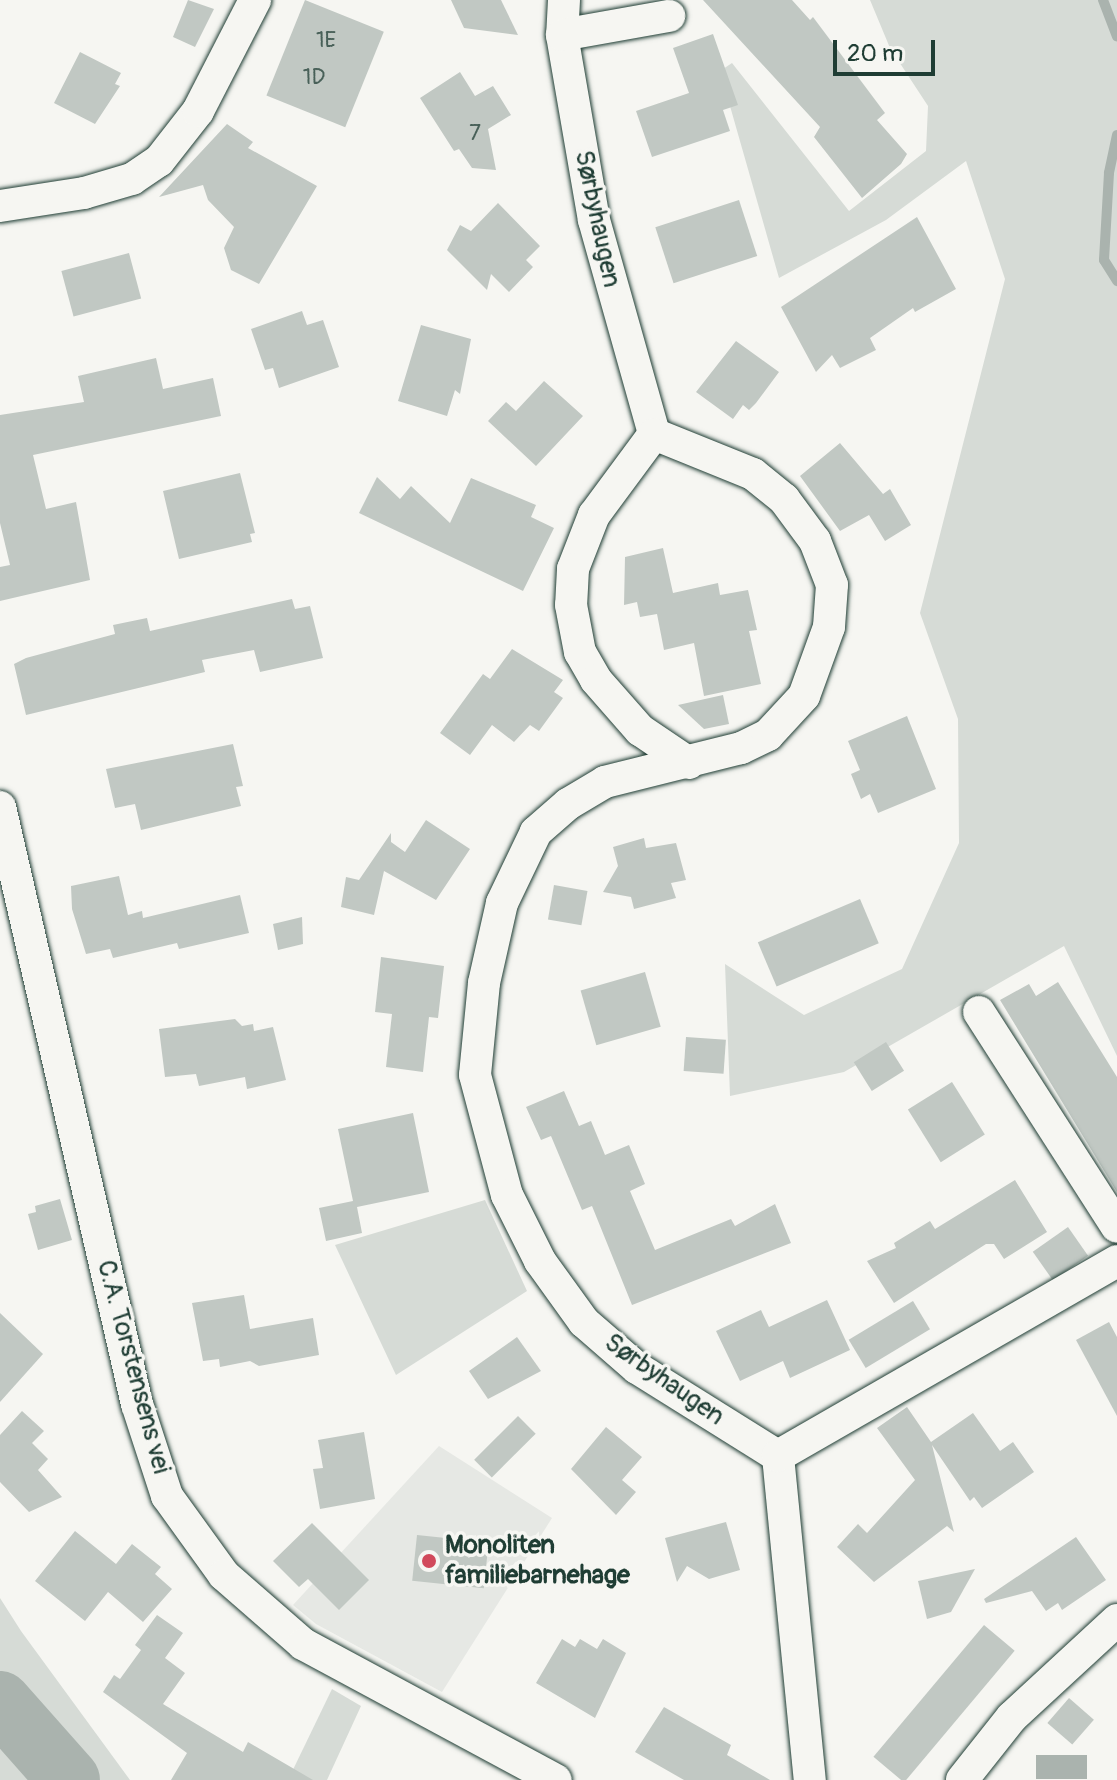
<!DOCTYPE html>
<meta charset="utf-8">
<style>
body{margin:0}
#map{position:relative;width:1117px;height:1780px;overflow:hidden;background:#f6f6f2;font-family:Pangolin,sans-serif}
div>[style]{position:absolute}
[style*='--x']{left:calc(var(--x)*1px);top:calc(var(--y)*1px);width:calc(var(--w)*1px);rotate:calc(var(--a)*1deg)}
.built>*{inset:0;background:#e6e8e4}
.green>*{inset:0;background:#d6dbd6}
.water>*{inset:0;background:#aab3ae;transform-origin:0 0}
.stream>*{height:10px;margin:-5px;padding:0 5px;transform-origin:5px;border-radius:5px;background:#aab3ae}
.river>*{height:62px;margin:-31px;padding:0 31px;transform-origin:31px;border-radius:31px;background:#aab3ae}
.building>*{inset:0;background:#c1c8c3;transform-origin:0 0}
.roads{filter:drop-shadow(0 0 2px #1f3d34) drop-shadow(0 0 2px #1f3d34)}
.minor>*{height:32px;margin:-16px;padding:0 16px;transform-origin:16px;border-radius:16px;background:#f6f6f2}
.dots>*{width:22px;height:22px;translate:-50% -50%;box-sizing:border-box;border:4px solid #f6f6f2;border-radius:50%}
span{translate:-50% -50%;white-space:nowrap;text-align:center;line-height:1.15;-webkit-text-stroke:7px #f6f6f2;paint-order:stroke}
.number-label{font-size:22px;color:#486058}
.number-label span{-webkit-text-stroke-width:0}
.street-label{font-size:26px;color:#1f3d34}
.poi-label{font-size:26px;color:#1f3d34;font-weight:700}
.left{translate:0 -50%;text-align:left}
.scale{position:absolute;left:833px;top:40px;width:102px;height:36px;box-sizing:border-box;border:4px solid #1f3d34;border-top:0;padding-left:10px;font-size:24px;line-height:28px;white-space:nowrap;color:#1f3d34;-webkit-text-stroke:6px #f6f6f2;paint-order:stroke}
</style>
<div id="map">
<div class="built">
<i style="clip-path:polygon(439px 1446px,552px 1518px,442px 1692px,316px 1624px,293px 1605px)"></i>
</div>
<div class="green">
<i style="clip-path:polygon(870px 0,1117px 0,1117px 1056px,1064px 946px,844px 1072px,730px 1096px,725px 964px,804px 1015px,902px 969px,959px 843px,958px 719px,920px 613px,1005px 279px,966px 161px,886px 220px,779px 278px,720px 71px,732px 63px,849px 211px,926px 151px,928px 106px,890px 48px)"></i>
<i style="clip-path:polygon(485px 1200px,527px 1291px,396px 1375px,335px 1245px)"></i>
<i style="clip-path:polygon(0 1598px,21px 1631px,130px 1780px,0 1780px)"></i>
<i style="clip-path:polygon(332px 1689px,361px 1706px,327px 1780px,288px 1780px)"></i>
</div>
<div class="water">
<i style="left:1036px;top:1755px;width:51px;height:24px"></i>
</div>
<div class="stream">
<i style="--x:1103;--y:0;--w:39;--a:69"></i>
<i style="--x:1117;--y:135;--w:39;--a:102"></i>
<i style="--x:1109;--y:173;--w:87;--a:93.3"></i>
<i style="--x:1104;--y:260;--w:25;--a:58"></i>
</div>
<div class="river">
<i style="--x:0;--y:1702;--w:104;--a:48.5"></i>
</div>
<div class="building">
<i style="clip-path:polygon(188px 0,214px 9px,195px 47px,173px 37px)"></i>
<i style="left:305px;top:0;width:85px;height:103px;rotate:22deg"></i>
<i style="clip-path:polygon(451px 0,501px 0,518px 35px,464px 28px)"></i>
<i style="clip-path:polygon(703px 0,792px 0,810px 20px,813px 17px,885px 113px,877px 120px,907px 154px,901px 164px,862px 198px,814px 137px,820px 127px)"></i>
<i style="clip-path:polygon(713px 34px,738px 105px,723px 110px,730px 131px,652px 157px,636px 111px,689px 93px,673px 48px)"></i>
<i style="clip-path:polygon(80px 52px,121px 73px,115px 84px,120px 86px,95px 124px,54px 103px)"></i>
<i style="clip-path:polygon(460px 72px,475px 96px,493px 86px,511px 115px,488px 129px,496px 170px,472px 168px,459px 149px,454px 151px,420px 98px)"></i>
<i style="clip-path:polygon(227px 124px,253px 142px,248px 148px,317px 186px,259px 284px,231px 270px,224px 248px,234px 227px,208px 200px,203px 185px,159px 197px)"></i>
<i style="left:739px;top:200px;width:59px;height:88px;rotate:72deg"></i>
<i style="clip-path:polygon(498px 203px,540px 246px,526px 260px,533px 267px,509px 292px,491px 274px,487px 290px,447px 250px,460px 225px,471px 231px)"></i>
<i style="clip-path:polygon(917px 217px,956px 289px,915px 312px,913px 308px,870px 338px,876px 350px,840px 368px,832px 355px,816px 372px,781px 307px)"></i>
<i style="left:129px;top:253px;width:47px;height:70px;rotate:75deg"></i>
<i style="clip-path:polygon(302px 311px,307px 325px,323px 320px,339px 367px,279px 388px,273px 368px,265px 370px,251px 329px)"></i>
<i style="clip-path:polygon(421px 325px,471px 339px,460px 394px,455px 390px,447px 416px,398px 401px)"></i>
<i style="clip-path:polygon(736px 341px,779px 372px,756px 403px,749px 410px,743px 405px,733px 419px,696px 392px)"></i>
<i style="clip-path:polygon(156px 358px,163px 389px,213px 378px,221px 416px,33px 455px,46px 509px,76px 502px,90px 580px,0 601px,0 567px,10px 565px,0 523px,0 415px,84px 402px,78px 376px)"></i>
<i style="clip-path:polygon(544px 381px,583px 416px,536px 466px,488px 421px,506px 402px,516px 411px)"></i>
<i style="clip-path:polygon(840px 443px,883px 494px,890px 489px,911px 525px,885px 541px,869px 515px,840px 531px,800px 476px)"></i>
<i style="clip-path:polygon(240px 473px,255px 533px,250px 534px,252px 542px,179px 559px,163px 491px)"></i>
<i style="clip-path:polygon(377px 477px,400px 499px,411px 486px,450px 523px,471px 478px,536px 505px,531px 517px,554px 528px,523px 591px,359px 513px)"></i>
<i style="clip-path:polygon(663px 548px,673px 593px,718px 583px,720px 595px,748px 590px,757px 630px,749px 631px,761px 684px,704px 696px,694px 643px,664px 650px,657px 614px,640px 617px,637px 602px,624px 605px,625px 557px)"></i>
<i style="clip-path:polygon(292px 599px,295px 609px,310px 606px,323px 658px,260px 672px,254px 650px,202px 660px,205px 672px,26px 715px,14px 664px,26px 658px,115px 634px,113px 625px,147px 618px,150px 631px)"></i>
<i style="clip-path:polygon(512px 649px,563px 680px,554px 692px,563px 698px,539px 731px,530px 725px,514px 742px,492px 725px,470px 755px,440px 733px,483px 674px,490px 679px)"></i>
<i style="clip-path:polygon(723px 695px,729px 724px,704px 729px,678px 705px)"></i>
<i style="clip-path:polygon(907px 716px,936px 789px,878px 813px,870px 794px,861px 799px,851px 774px,860px 770px,848px 741px)"></i>
<i style="clip-path:polygon(233px 744px,243px 786px,236px 787px,241px 806px,141px 830px,135px 804px,115px 808px,106px 769px)"></i>
<i style="clip-path:polygon(426px 820px,470px 849px,436px 900px,384px 871px,374px 915px,341px 907px,346px 877px,359px 880px,391px 833px,391px 842px,405px 852px)"></i>
<i style="clip-path:polygon(644px 838px,646px 848px,676px 843px,686px 880px,671px 883px,676px 898px,634px 909px,631px 897px,603px 892px,618px 866px,613px 847px)"></i>
<i style="clip-path:polygon(119px 876px,128px 915px,142px 911px,143px 918px,240px 895px,249px 933px,179px 949px,177px 943px,113px 958px,110px 949px,86px 954px,72px 909px,71px 886px)"></i>
<i style="left:554px;top:885px;width:34px;height:35px;rotate:10deg"></i>
<i style="left:860px;top:899px;width:48px;height:111px;rotate:67deg"></i>
<i style="clip-path:polygon(302px 917px,303px 944px,278px 950px,273px 924px)"></i>
<i style="clip-path:polygon(381px 957px,444px 966px,438px 1018px,429px 1017px,423px 1072px,386px 1067px,392px 1014px,375px 1012px)"></i>
<i style="left:645px;top:972px;width:57px;height:67px;rotate:74deg"></i>
<i style="clip-path:polygon(1058px 982px,1117px 1077px,1117px 1192px,1000px 1000px,1029px 984px,1036px 996px)"></i>
<i style="clip-path:polygon(235px 1019px,242px 1026px,253px 1024px,254px 1031px,273px 1027px,286px 1080px,247px 1089px,245px 1077px,199px 1086px,196px 1074px,165px 1077px,159px 1029px)"></i>
<i style="left:686px;top:1037px;width:40px;height:34px;rotate:4deg"></i>
<i style="left:886px;top:1042px;width:34px;height:38px;rotate:58deg"></i>
<i style="left:952px;top:1082px;width:62px;height:52px;rotate:58deg"></i>
<i style="clip-path:polygon(564px 1091px,579px 1126px,591px 1121px,605px 1155px,629px 1145px,645px 1184px,630px 1191px,655px 1250px,731px 1219px,735px 1226px,775px 1204px,791px 1243px,632px 1305px,592px 1206px,582px 1210px,551px 1136px,541px 1140px,526px 1107px)"></i>
<i style="clip-path:polygon(413px 1113px,429px 1192px,357px 1207px,362px 1233px,326px 1241px,319px 1208px,353px 1201px,338px 1129px)"></i>
<i style="clip-path:polygon(1015px 1180px,1047px 1232px,1004px 1259px,994px 1244px,986px 1244px,894px 1303px,867px 1261px,896px 1248px,894px 1243px,930px 1221px,935px 1229px)"></i>
<i style="clip-path:polygon(60px 1199px,72px 1240px,38px 1250px,28px 1214px,36px 1212px,35px 1206px)"></i>
<i style="left:1068px;top:1227px;width:35px;height:43px;rotate:55deg"></i>
<i style="clip-path:polygon(244px 1295px,250px 1329px,313px 1318px,319px 1355px,259px 1366px,250px 1361px,220px 1367px,219px 1359px,203px 1361px,192px 1303px)"></i>
<i style="clip-path:polygon(827px 1300px,850px 1350px,790px 1378px,783px 1361px,740px 1381px,716px 1331px,761px 1310px,769px 1327px)"></i>
<i style="left:913px;top:1301px;width:33px;height:75px;rotate:59deg"></i>
<i style="clip-path:polygon(0 1313px,43px 1354px,0 1402px)"></i>
<i style="clip-path:polygon(1109px 1322px,1117px 1337px,1117px 1416px,1076px 1340px)"></i>
<i style="clip-path:polygon(517px 1337px,541px 1371px,488px 1399px,469px 1371px)"></i>
<i style="clip-path:polygon(907px 1407px,931px 1442px,973px 1413px,1000px 1451px,1013px 1442px,1034px 1472px,982px 1508px,974px 1497px,970px 1501px,932px 1445px,954px 1532px,947px 1526px,874px 1582px,837px 1547px,858px 1524px,867px 1533px,915px 1480px,877px 1428px)"></i>
<i style="clip-path:polygon(22px 1411px,44px 1431px,32px 1443px,48px 1459px,38px 1470px,62px 1497px,29px 1512px,0 1482px,0 1435px)"></i>
<i style="left:518px;top:1416px;width:25px;height:62px;rotate:45deg"></i>
<i style="clip-path:polygon(606px 1427px,642px 1457px,622px 1480px,636px 1492px,616px 1515px,571px 1469px)"></i>
<i style="clip-path:polygon(364px 1432px,375px 1499px,320px 1509px,313px 1469px,323px 1468px,318px 1440px)"></i>
<i style="clip-path:polygon(726px 1522px,740px 1570px,709px 1579px,687px 1566px,677px 1582px,665px 1538px)"></i>
<i style="clip-path:polygon(312px 1523px,369px 1580px,339px 1610px,308px 1579px,299px 1587px,273px 1561px)"></i>
<i style="clip-path:polygon(75px 1531px,116px 1564px,132px 1544px,161px 1567px,155px 1574px,172px 1589px,143px 1622px,108px 1592px,85px 1621px,35px 1581px)"></i>
<i style="left:417px;top:1535px;width:72px;height:46px;rotate:6deg"></i>
<i style="clip-path:polygon(1076px 1537px,1106px 1580px,1062px 1610px,1058px 1603px,1046px 1611px,1032px 1591px,986px 1603px,984px 1599px)"></i>
<i style="clip-path:polygon(975px 1569px,951px 1612px,927px 1619px,918px 1581px)"></i>
<i style="clip-path:polygon(157px 1615px,183px 1633px,165px 1658px,185px 1673px,163px 1704px,243px 1752px,248px 1742px,313px 1780px,171px 1780px,187px 1753px,103px 1692px,114px 1675px,120px 1679px,141px 1650px,135px 1645px)"></i>
<i style="left:984px;top:1625px;width:40px;height:172px;rotate:40deg"></i>
<i style="clip-path:polygon(562px 1639px,575px 1647px,580px 1639px,597px 1649px,603px 1639px,626px 1653px,595px 1718px,536px 1683px)"></i>
<i style="left:1069px;top:1698px;width:33px;height:33px;rotate:41deg"></i>
<i style="clip-path:polygon(664px 1707px,731px 1745px,727px 1755px,770px 1780px,684px 1780px,635px 1752px)"></i>
</div>
<div class="roads">
<div class="minor">
<i style="--x:564;--y:0;--w:35;--a:93"></i>
<i style="--x:562;--y:35;--w:188;--a:80.2"></i>
<i style="--x:594;--y:220;--w:222;--a:74.3"></i>
<i style="--x:654;--y:434;--w:107;--a:22"></i>
<i style="--x:753;--y:474;--w:40;--a:39"></i>
<i style="--x:784;--y:499;--w:52;--a:53.6"></i>
<i style="--x:815;--y:541;--w:47;--a:68.9"></i>
<i style="--x:832;--y:585;--w:42;--a:94.1"></i>
<i style="--x:829;--y:627;--w:73;--a:109.9"></i>
<i style="--x:804;--y:696;--w:53;--a:132.7"></i>
<i style="--x:768;--y:735;--w:30;--a:154"></i>
<i style="--x:741;--y:748;--w:140;--a:166"></i>
<i style="--x:605;--y:782;--w:43;--a:149.3"></i>
<i style="--x:568;--y:804;--w:43;--a:138.8"></i>
<i style="--x:536;--y:832;--w:79;--a:115.6"></i>
<i style="--x:502;--y:903;--w:82;--a:102.7"></i>
<i style="--x:484;--y:983;--w:92;--a:95.6"></i>
<i style="--x:475;--y:1075;--w:124;--a:75.1"></i>
<i style="--x:507;--y:1195;--w:74;--a:63.4"></i>
<i style="--x:540;--y:1261;--w:75;--a:54.2"></i>
<i style="--x:584;--y:1322;--w:70;--a:41"></i>
<i style="--x:637;--y:1368;--w:166;--a:32"></i>
<i style="--x:778;--y:1456;--w:326;--a:84.4"></i>
<i style="--x:562;--y:35;--w:109;--a:-10.1"></i>
<i style="--x:0;--y:206;--w:85;--a:-8.8"></i>
<i style="--x:84;--y:193;--w:50;--a:-16.3"></i>
<i style="--x:132;--y:179;--w:32;--a:-34"></i>
<i style="--x:159;--y:161;--w:63;--a:-52"></i>
<i style="--x:198;--y:111;--w:125;--a:-62.8"></i>
<i style="--x:654;--y:434;--w:101;--a:126.5"></i>
<i style="--x:594;--y:515;--w:58;--a:111.3"></i>
<i style="--x:573;--y:569;--w:36;--a:93"></i>
<i style="--x:571;--y:605;--w:48;--a:79.2"></i>
<i style="--x:580;--y:652;--w:32;--a:60"></i>
<i style="--x:596;--y:680;--w:67;--a:48.7"></i>
<i style="--x:640;--y:730;--w:59;--a:34"></i>
<i style="--x:0;--y:807;--w:613;--a:77.08"></i>
<i style="--x:137;--y:1404;--w:97;--a:71.9"></i>
<i style="--x:167;--y:1496;--w:97;--a:54.2"></i>
<i style="--x:224;--y:1575;--w:105;--a:41.1"></i>
<i style="--x:303;--y:1644;--w:287;--a:28.3"></i>
<i style="--x:979;--y:1012;--w:255;--a:57.3"></i>
<i style="--x:778;--y:1456;--w:391;--a:-29.9"></i>
<i style="--x:962;--y:1780;--w:80;--a:-51.6"></i>
<i style="--x:1012;--y:1717;--w:143;--a:-42.7"></i>
</div>
</div>
<div class="dots">
<i style="left:429px;top:1561px;background:#d1495b"></i>
</div>
<div class="number-label">
<span style="left:326px;top:41px">1E</span>
<span style="left:314px;top:78px">1D</span>
<span style="left:475px;top:134px">7</span>
</div>
<div class="street-label">
<span style="left:597px;top:219px;rotate:78deg">Sørbyhaugen</span>
<span style="left:133px;top:1367px;rotate:75deg">C.A. Torstensens vei</span>
<span style="left:664px;top:1380px;rotate:35deg">Sørbyhaugen</span>
</div>
<div class="poi-label">
<span class="left" style="left:445px;top:1561px">Monoliten<br>familiebarnehage</span>
</div>
<div class="scale">20 m</div>
</div>
